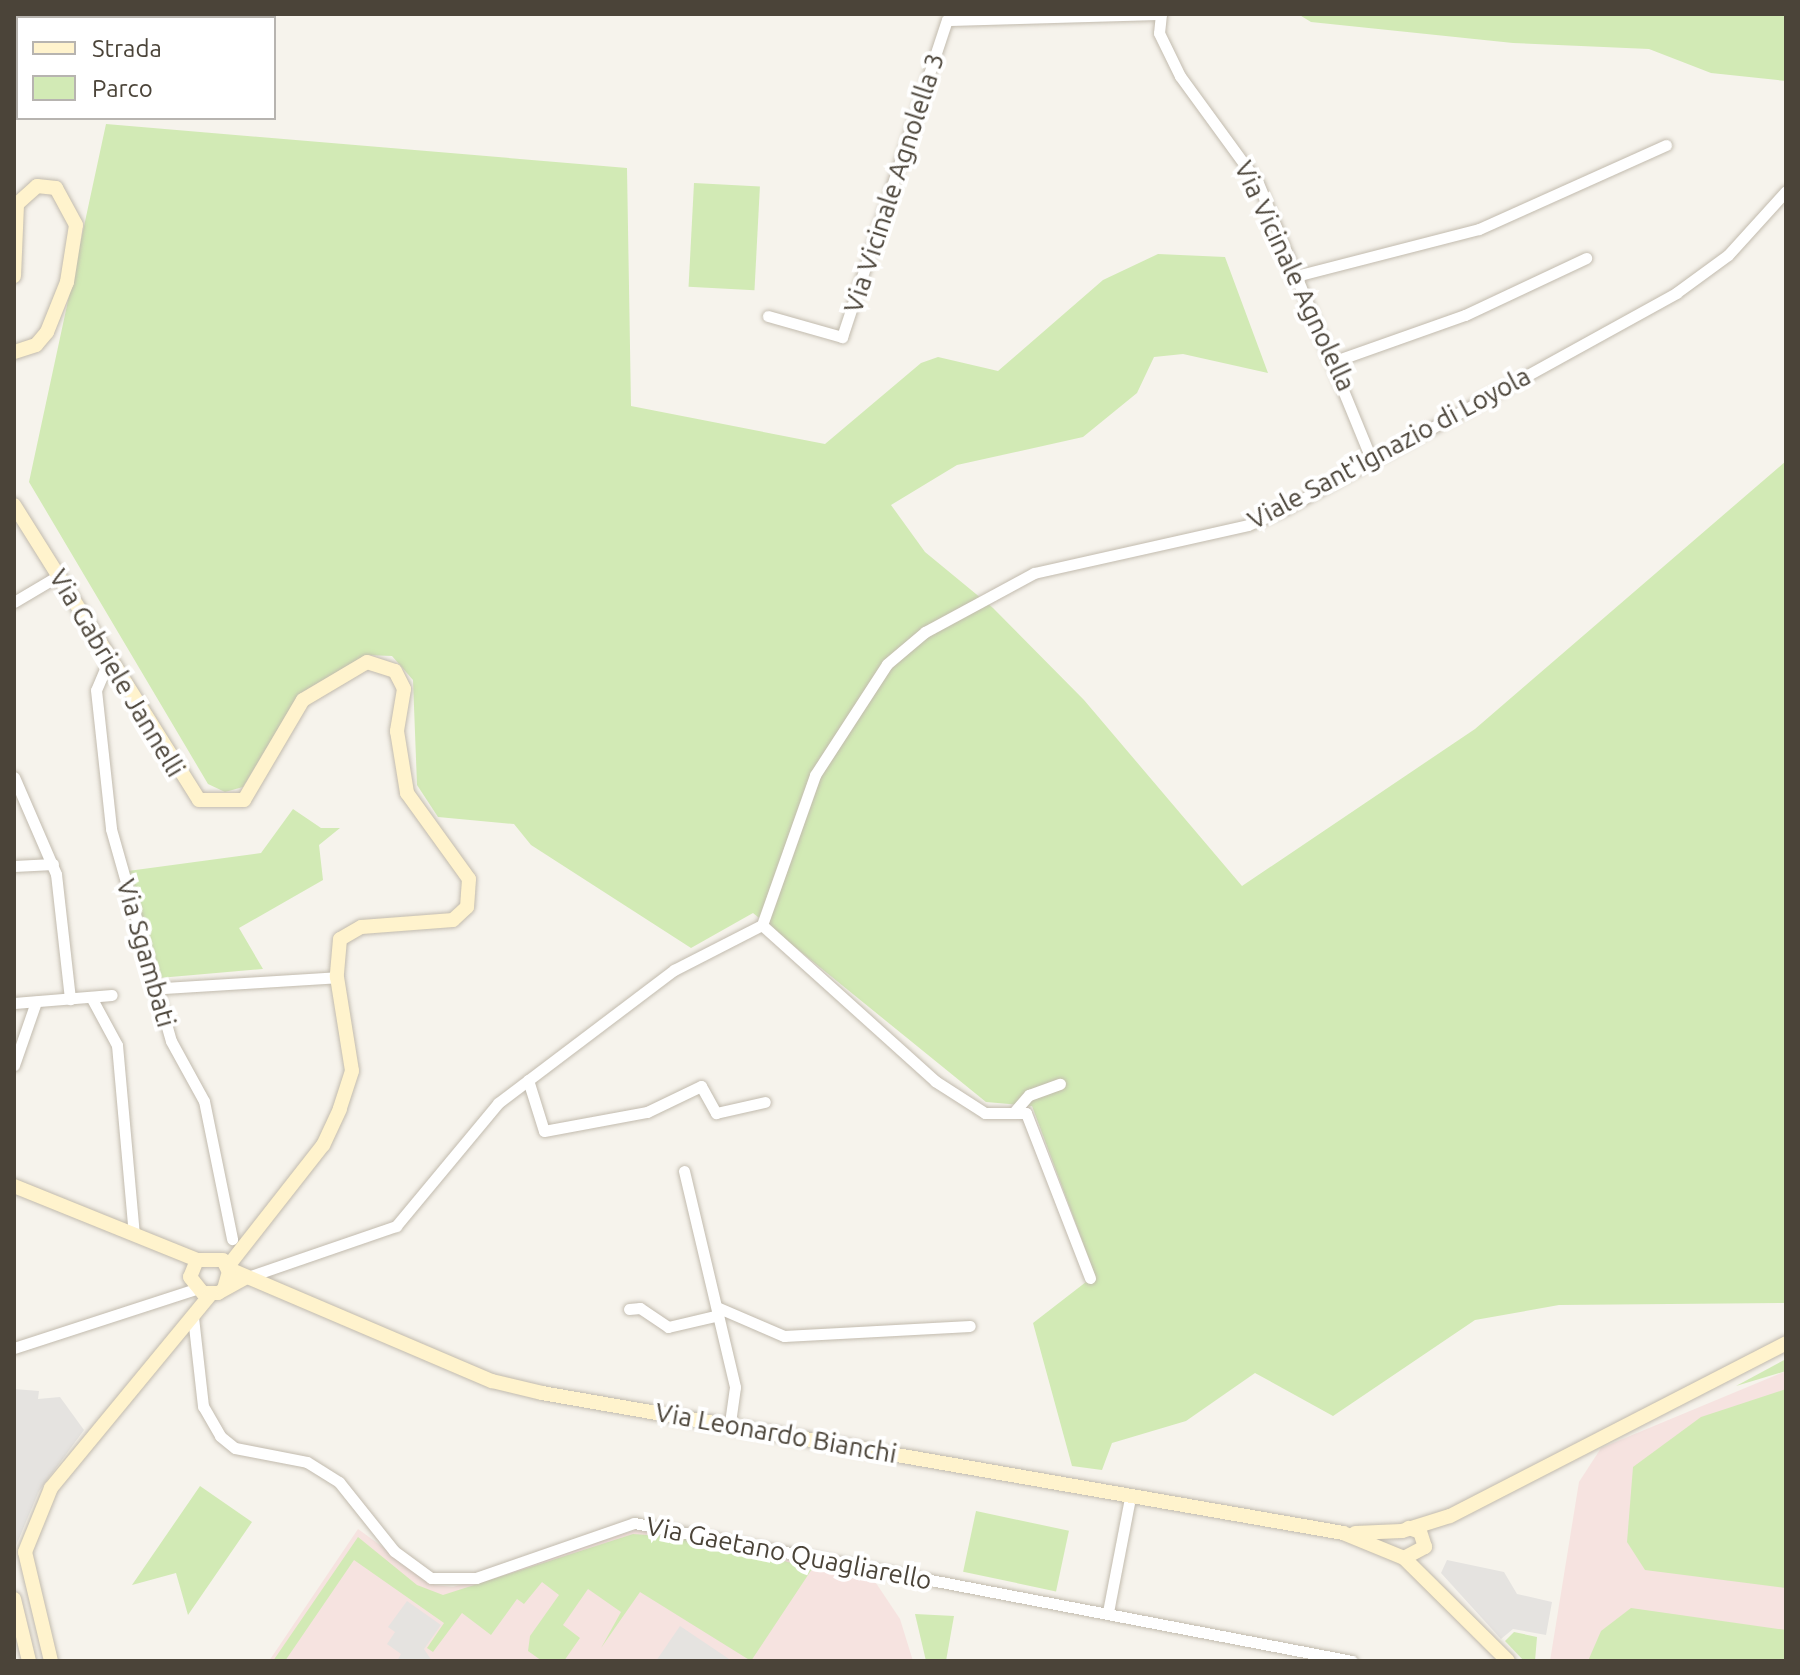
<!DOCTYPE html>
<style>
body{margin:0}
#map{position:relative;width:1800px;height:1675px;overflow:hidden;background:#f6f3ec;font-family:Ubuntu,sans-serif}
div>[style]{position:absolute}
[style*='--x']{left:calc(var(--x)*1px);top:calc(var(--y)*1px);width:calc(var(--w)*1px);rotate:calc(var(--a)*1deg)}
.medical>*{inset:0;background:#f6e3e0}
.green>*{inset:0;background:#d2eab5;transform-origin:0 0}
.parking>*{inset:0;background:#e5e3e0}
.roads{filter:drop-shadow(0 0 2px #c2bbae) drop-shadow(0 0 2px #c2bbae)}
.street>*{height:11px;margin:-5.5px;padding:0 5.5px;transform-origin:5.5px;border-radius:5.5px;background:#fff}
.secondary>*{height:14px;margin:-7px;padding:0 7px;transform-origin:7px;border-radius:7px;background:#fff3cd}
span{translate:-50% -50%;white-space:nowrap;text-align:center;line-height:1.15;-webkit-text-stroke:8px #fff;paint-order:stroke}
.street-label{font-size:26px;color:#4b4439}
.frame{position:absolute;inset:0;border:16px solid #4b4439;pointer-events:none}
.legend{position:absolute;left:16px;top:16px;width:260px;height:104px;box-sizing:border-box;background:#fff;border:2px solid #b7b4b0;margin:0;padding:10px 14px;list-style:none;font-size:24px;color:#4b4439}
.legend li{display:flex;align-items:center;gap:16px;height:40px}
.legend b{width:40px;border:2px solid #b7b4b0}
</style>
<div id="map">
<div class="medical">
<i style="clip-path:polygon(1786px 1371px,1786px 1661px,1550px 1661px,1579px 1482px,1601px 1448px)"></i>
<i style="clip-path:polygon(358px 1529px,435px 1585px,453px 1587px,636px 1530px,708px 1539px,876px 1583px,900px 1619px,913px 1661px,269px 1661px)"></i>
</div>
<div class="green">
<i style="clip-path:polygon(1298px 14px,1786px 14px,1786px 81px,1711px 73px,1649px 49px,1513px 43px,1311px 22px)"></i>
<i style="clip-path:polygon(106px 124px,627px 168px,631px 406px,825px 444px,921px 363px,938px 357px,998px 371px,1103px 280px,1158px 254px,1225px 257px,1268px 373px,1183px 354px,1154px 357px,1137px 393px,1083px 437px,957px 465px,891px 505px,925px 552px,993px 608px,1084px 700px,1242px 886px,1475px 729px,1786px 461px,1786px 1303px,1559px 1305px,1475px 1320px,1333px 1416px,1255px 1373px,1186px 1421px,1112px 1443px,1102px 1470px,1072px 1466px,1033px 1323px,1095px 1275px,1032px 1106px,986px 1102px,753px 913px,691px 948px,531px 845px,514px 824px,438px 817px,417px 785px,413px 680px,392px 656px,366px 655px,299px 694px,243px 787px,225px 792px,208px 784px,29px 482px)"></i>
<i style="left:694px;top:183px;width:66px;height:104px;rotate:3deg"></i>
<i style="clip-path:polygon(293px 809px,321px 828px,340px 828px,319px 845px,323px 880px,239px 928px,263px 969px,159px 978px,128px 871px,261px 853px)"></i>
<i style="clip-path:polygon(1786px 1359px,1786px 1371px,1736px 1386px)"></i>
<i style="clip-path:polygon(1786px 1389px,1786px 1588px,1645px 1570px,1627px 1542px,1633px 1467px,1701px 1417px)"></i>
<i style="clip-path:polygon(200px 1486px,252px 1522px,188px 1615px,176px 1573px,132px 1585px)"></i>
<i style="left:976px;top:1511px;width:95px;height:62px;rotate:12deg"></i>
<i style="clip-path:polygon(633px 1534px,708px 1539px,812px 1569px,751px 1661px,640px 1592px,601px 1648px,621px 1612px,588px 1589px,563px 1625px,580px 1638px,564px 1661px,542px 1661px,528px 1651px,530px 1636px,559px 1595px,542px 1582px,524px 1604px,517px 1599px,491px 1635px,462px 1613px,433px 1652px,427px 1648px,444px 1623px,354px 1560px,285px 1661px,273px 1661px,358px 1537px,417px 1585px,443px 1595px)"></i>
<i style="clip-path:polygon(1631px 1608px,1786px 1630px,1786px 1661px,1588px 1661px,1601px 1631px)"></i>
<i style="clip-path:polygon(915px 1614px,954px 1616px,946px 1661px,926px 1661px)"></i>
<i style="clip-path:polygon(1514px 1632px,1537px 1637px,1535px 1661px,1524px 1661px,1505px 1641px)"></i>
</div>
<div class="parking">
<i style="clip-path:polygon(14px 1389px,39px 1391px,38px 1399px,60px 1397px,84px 1430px,39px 1491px,15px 1548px)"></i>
<i style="clip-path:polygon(1447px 1560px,1504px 1572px,1517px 1594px,1552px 1602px,1546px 1635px,1513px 1629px,1501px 1639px,1441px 1573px)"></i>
<i style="clip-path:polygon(407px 1601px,441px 1625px,424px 1649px,432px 1661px,397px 1661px,401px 1654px,387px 1644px,395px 1632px,388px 1627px)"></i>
<i style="clip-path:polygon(680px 1626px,732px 1661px,656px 1661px)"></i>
</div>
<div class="roads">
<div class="street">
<i style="--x:1161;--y:14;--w:19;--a:96"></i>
<i style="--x:1159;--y:33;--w:48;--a:64"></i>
<i style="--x:1180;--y:76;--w:132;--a:53.9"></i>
<i style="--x:1258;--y:183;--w:303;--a:67.7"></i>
<i style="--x:14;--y:107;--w:4;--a:0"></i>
<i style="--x:1292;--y:277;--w:193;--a:-14.4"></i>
<i style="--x:1479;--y:229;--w:205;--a:-24.2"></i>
<i style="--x:768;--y:316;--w:77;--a:15.8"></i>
<i style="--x:842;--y:337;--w:334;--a:-71.7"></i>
<i style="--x:947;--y:20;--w:214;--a:-1.6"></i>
<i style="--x:1335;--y:361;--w:138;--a:-19.5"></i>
<i style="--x:1465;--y:315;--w:134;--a:-25.2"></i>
<i style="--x:14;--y:602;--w:51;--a:-30.6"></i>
<i style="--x:108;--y:662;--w:30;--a:113"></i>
<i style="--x:96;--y:690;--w:140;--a:83.8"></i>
<i style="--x:111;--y:829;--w:220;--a:74.2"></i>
<i style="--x:171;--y:1041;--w:68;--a:61.2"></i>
<i style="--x:204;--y:1101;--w:141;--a:78.5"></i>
<i style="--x:14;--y:777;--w:106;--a:66.6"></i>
<i style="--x:56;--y:874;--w:126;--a:83.6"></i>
<i style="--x:14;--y:866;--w:39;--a:-3"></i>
<i style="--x:762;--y:925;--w:233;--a:42"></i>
<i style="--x:935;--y:1081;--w:59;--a:32.6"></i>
<i style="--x:985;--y:1113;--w:41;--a:0"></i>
<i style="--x:1026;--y:1113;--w:177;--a:68.8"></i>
<i style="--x:164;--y:988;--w:173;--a:-3.6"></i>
<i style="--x:91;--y:997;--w:55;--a:61.6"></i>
<i style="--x:117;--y:1045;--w:190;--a:84.9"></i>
<i style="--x:14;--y:1003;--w:98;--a:-4.7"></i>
<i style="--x:14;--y:1065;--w:67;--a:-70.8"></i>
<i style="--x:528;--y:1080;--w:53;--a:72.6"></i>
<i style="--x:544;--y:1131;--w:105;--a:-10.5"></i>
<i style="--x:647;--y:1112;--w:60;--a:-25.7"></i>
<i style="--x:701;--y:1086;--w:31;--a:61"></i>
<i style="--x:716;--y:1113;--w:50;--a:-12.7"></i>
<i style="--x:1014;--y:1112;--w:23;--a:-49"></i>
<i style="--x:1029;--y:1095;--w:33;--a:-20"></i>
<i style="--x:684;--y:1171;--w:222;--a:76.7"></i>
<i style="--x:735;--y:1387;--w:36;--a:98"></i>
<i style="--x:245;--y:1278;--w:160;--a:-19"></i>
<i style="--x:396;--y:1226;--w:160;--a:-50.3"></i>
<i style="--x:498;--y:1103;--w:221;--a:-37.1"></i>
<i style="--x:674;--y:970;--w:99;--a:-27.1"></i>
<i style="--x:762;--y:925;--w:159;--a:-70.5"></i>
<i style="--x:815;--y:775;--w:132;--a:-57"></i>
<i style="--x:887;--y:664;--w:50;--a:-40.1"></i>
<i style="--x:925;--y:632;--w:124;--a:-28.4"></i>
<i style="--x:1034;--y:573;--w:219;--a:-12.6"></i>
<i style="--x:1248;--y:525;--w:40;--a:-23.4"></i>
<i style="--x:1285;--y:509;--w:447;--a:-28.9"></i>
<i style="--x:1676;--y:293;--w:64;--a:-36.2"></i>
<i style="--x:1728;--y:255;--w:86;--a:-47.8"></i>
<i style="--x:719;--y:1308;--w:71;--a:23.3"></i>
<i style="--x:784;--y:1336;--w:186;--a:-3.1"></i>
<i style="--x:629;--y:1309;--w:11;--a:-5"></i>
<i style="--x:640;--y:1308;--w:34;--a:34"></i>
<i style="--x:668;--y:1327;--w:52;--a:-13.2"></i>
<i style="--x:193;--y:1317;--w:90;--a:83.6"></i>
<i style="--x:203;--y:1406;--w:34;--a:60"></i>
<i style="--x:220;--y:1436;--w:19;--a:39"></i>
<i style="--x:235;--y:1448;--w:73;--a:11"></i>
<i style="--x:307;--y:1462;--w:38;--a:32"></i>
<i style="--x:339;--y:1482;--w:88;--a:51.4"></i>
<i style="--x:394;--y:1551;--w:46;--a:36.1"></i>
<i style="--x:431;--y:1578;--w:45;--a:0"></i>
<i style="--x:476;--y:1578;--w:167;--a:-19.2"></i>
<i style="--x:634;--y:1523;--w:731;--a:10.88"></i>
<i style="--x:14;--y:1348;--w:191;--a:-18"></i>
<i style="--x:1108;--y:1612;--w:116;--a:-79.1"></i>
</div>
<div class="secondary">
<i style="--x:14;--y:276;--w:72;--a:-87.6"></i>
<i style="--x:17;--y:204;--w:27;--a:-42"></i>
<i style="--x:37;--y:186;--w:19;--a:6"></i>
<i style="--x:56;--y:188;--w:42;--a:61.6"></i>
<i style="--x:76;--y:225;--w:58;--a:99"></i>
<i style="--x:67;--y:282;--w:54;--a:111.8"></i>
<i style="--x:47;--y:332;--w:17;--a:130"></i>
<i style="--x:36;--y:345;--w:23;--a:162"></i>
<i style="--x:14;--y:505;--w:348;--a:57.9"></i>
<i style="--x:199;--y:800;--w:45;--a:0"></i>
<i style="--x:244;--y:800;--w:116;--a:-59.5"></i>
<i style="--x:303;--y:700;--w:74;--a:-30.7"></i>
<i style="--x:367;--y:662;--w:29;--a:18"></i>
<i style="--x:395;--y:671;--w:20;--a:63"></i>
<i style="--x:404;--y:689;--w:43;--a:99.5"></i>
<i style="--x:397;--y:731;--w:63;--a:80.8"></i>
<i style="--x:407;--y:793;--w:106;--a:54.2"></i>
<i style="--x:469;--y:879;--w:28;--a:94"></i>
<i style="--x:467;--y:907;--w:19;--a:137"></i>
<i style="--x:453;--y:920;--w:92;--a:175.6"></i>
<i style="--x:361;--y:927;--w:24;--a:150"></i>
<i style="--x:340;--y:939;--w:38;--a:95"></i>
<i style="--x:337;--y:977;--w:95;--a:80.9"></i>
<i style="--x:352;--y:1071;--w:40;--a:108"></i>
<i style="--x:340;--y:1109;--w:40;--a:115"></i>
<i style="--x:323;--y:1145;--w:154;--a:128.1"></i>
<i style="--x:14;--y:1186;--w:197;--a:22"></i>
<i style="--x:229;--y:1269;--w:286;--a:23.1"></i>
<i style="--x:492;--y:1381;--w:51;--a:13.5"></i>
<i style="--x:542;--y:1393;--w:813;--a:9.91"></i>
<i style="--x:1343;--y:1533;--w:66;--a:22.3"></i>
<i style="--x:1404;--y:1558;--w:146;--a:44.7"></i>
<i style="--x:224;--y:1289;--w:18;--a:-74"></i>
<i style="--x:229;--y:1272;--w:13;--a:-117"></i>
<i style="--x:223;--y:1260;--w:26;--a:180"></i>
<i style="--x:197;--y:1260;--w:18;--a:112"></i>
<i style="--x:190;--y:1277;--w:21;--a:51"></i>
<i style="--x:203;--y:1293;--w:15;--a:0"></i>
<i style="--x:218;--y:1293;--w:31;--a:-29"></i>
<i style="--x:1355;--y:1533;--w:47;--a:-2.4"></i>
<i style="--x:1402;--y:1531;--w:50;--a:-17.4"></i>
<i style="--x:1450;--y:1516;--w:378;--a:-27.2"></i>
<i style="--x:1404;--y:1558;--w:24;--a:-28"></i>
<i style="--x:1425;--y:1547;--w:16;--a:-108"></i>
<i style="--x:1420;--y:1532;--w:12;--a:-160"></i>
<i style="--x:14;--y:1599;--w:64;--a:76.4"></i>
<i style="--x:51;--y:1661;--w:112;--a:-103.4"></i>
<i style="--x:25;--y:1552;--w:69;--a:-67.9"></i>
<i style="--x:51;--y:1488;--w:251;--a:-50.5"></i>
</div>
</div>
<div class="street-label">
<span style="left:894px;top:183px;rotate:-72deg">Via Vicinale Agnolella 3</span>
<span style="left:1295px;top:276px;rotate:65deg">Via Vicinale Agnolella</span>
<span style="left:1389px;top:448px;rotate:-28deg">Viale Sant'Ignazio di Loyola</span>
<span style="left:117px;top:673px;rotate:59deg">Via Gabriele Jannelli</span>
<span style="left:146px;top:953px;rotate:74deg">Via Sgambati</span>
<span style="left:776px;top:1433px;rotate:10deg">Via Leonardo Bianchi</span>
<span style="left:789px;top:1553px;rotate:11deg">Via Gaetano Quagliarello</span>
</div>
<div class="frame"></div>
<ul class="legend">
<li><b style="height:10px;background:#fff3cd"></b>Strada</li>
<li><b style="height:22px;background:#d2eab5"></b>Parco</li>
</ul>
</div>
